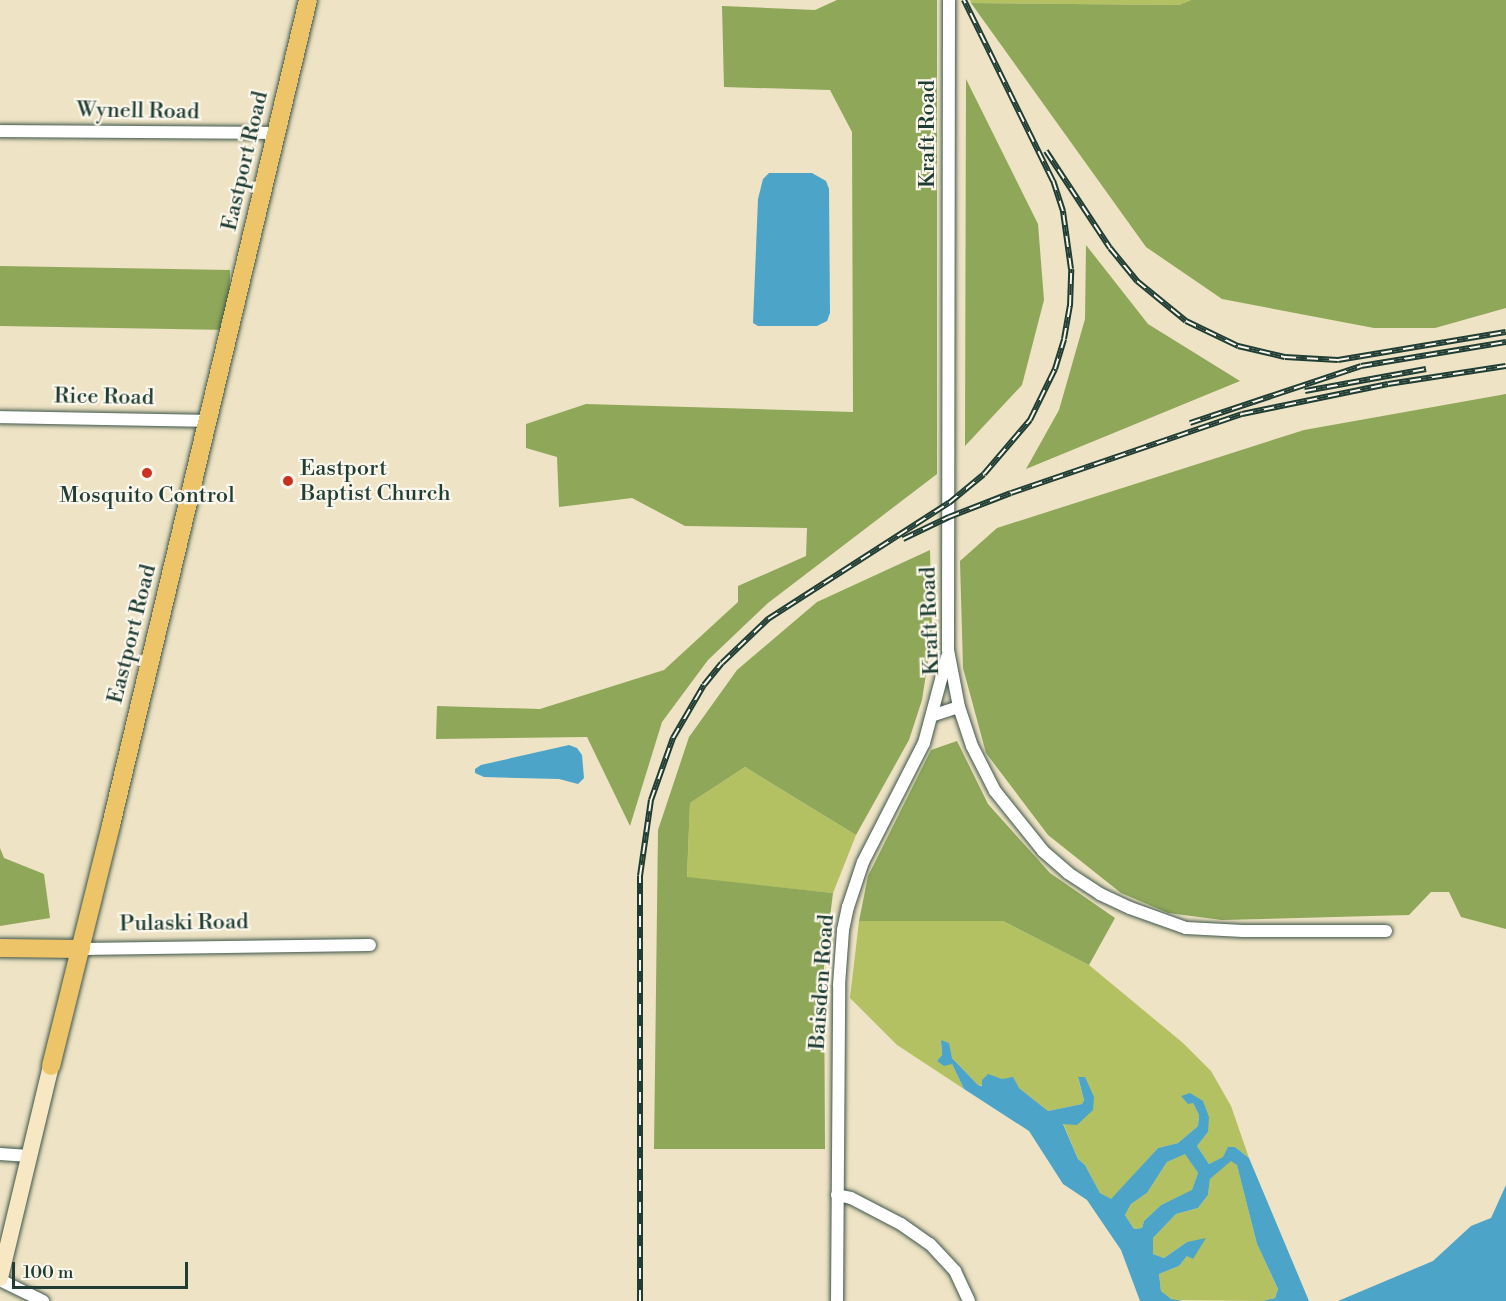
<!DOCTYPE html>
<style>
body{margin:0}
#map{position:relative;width:1506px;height:1301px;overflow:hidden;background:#eee3c4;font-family:"Libre Bodoni",serif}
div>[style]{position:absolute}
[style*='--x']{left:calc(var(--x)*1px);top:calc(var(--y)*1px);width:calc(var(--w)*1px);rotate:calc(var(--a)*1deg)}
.green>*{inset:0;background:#b4c163}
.forest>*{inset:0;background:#8fa759;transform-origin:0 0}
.water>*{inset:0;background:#4ca5c9}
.roads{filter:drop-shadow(0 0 2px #3e564a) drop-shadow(0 0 2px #3e564a)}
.street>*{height:12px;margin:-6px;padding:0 6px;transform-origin:6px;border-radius:6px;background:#fff}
.secondary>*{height:16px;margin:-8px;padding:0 8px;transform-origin:8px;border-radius:8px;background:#f8e7c3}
.primary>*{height:18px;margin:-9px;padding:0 9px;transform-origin:9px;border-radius:9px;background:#eec469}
.rail>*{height:6px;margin-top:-3px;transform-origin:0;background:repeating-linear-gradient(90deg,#fbf7ec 0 11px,#1f3d34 0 22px);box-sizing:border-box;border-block:2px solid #1f3d34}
.dots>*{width:16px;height:16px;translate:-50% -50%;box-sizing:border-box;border:3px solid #fbf7ec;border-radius:50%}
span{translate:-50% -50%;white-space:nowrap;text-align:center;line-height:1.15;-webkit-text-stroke:4.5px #fbf7ec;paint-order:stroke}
.street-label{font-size:22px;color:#1f3d34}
.poi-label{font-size:22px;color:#1f3d34}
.left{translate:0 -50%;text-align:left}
.scale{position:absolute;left:12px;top:1262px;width:176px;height:27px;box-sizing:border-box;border:3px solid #1f3d34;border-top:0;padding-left:8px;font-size:18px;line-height:21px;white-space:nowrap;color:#1f3d34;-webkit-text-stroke:4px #fbf7ec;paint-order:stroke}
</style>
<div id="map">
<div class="green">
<i style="clip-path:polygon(970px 0,1191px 0,1179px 5px,971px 3px)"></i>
<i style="clip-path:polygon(745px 767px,856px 835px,833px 893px,687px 878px,690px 803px)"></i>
<i style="clip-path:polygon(859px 921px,1003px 921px,1089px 965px,1183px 1043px,1211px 1071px,1231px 1106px,1249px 1158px,1235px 1147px,1224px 1157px,1209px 1164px,1197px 1146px,1208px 1132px,1203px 1102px,1188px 1104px,1193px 1103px,1199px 1115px,1198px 1126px,1178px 1143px,1158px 1148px,1111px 1200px,1100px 1193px,1085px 1165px,1078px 1159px,1063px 1123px,1093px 1110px,1085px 1078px,1078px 1078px,1084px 1100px,1082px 1104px,1048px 1111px,1019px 1088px,978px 1085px,952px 1058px,949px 1048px,941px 1040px,942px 1055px,937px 1061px,952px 1064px,964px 1089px,897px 1045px,850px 998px)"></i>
<i style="clip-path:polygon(1185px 1153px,1198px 1173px,1192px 1191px,1161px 1205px,1144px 1221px,1142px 1228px,1134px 1229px,1125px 1215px,1131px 1204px,1147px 1193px,1167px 1162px)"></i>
<i style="clip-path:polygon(1231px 1160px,1237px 1164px,1257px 1244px,1278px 1289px,1275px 1298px,1262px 1301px,1171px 1300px,1161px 1291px,1159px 1274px,1179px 1266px,1187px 1256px,1187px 1242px,1164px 1258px,1153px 1254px,1153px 1238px,1176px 1214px,1198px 1208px,1208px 1195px,1210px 1179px)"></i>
</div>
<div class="forest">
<i style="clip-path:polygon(837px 0,937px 0,937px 474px,768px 603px,708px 660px,662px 722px,630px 826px,587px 737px,436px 739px,437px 706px,540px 709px,664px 670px,738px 602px,738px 586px,806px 556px,807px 528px,685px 526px,632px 498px,559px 507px,557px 457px,526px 448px,526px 424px,586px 404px,853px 412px,852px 132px,830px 90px,724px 87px,722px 6px,815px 10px)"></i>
<i style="clip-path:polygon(1191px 0,1506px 0,1506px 308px,1435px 328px,1374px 328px,1222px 299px,1146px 247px,971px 3px,1179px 5px)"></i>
<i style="clip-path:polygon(966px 79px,1038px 224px,1044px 300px,1022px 385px,965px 446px)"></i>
<i style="clip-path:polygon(1086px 245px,1148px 324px,1240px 381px,1026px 469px,1059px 410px,1085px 319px)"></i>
<i style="left:0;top:266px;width:230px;height:60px;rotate:1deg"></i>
<i style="clip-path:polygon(1506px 394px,1506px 929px,1461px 917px,1449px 892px,1431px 892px,1409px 915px,1222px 920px,1168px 913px,1121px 893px,1048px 835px,986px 753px,963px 668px,960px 561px,997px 528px,1304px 430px)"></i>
<i style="clip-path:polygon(930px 550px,932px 635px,922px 700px,909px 740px,856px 835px,745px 767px,690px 803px,687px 877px,833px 893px,824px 966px,825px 1149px,654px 1149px,658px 830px,689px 737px,737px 670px,817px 602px)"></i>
<i style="clip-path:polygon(957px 741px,988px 804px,1050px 873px,1115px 918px,1089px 965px,1003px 921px,859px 921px,868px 876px,931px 750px)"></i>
<i style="clip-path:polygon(0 848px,4px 858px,44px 874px,50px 918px,0 926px)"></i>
</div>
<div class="water">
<i style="clip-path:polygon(769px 173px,812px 173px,826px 181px,829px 189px,830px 313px,827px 321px,817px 326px,758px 326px,753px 323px,758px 199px,763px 179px)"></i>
<i style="clip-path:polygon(569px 745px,577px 748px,582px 755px,584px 778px,578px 784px,559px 779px,484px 777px,475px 773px,475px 769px,481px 765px)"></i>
<i style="clip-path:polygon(evenodd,941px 1040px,949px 1043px,952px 1058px,978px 1085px,982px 1086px,982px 1080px,988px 1074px,1002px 1079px,1013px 1077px,1019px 1088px,1048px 1111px,1082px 1104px,1084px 1100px,1078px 1077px,1085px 1077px,1094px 1097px,1093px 1110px,1077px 1125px,1063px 1124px,1078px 1159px,1085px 1165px,1100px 1193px,1111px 1199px,1158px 1148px,1178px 1143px,1198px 1126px,1199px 1115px,1193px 1103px,1188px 1104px,1181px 1096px,1190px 1093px,1203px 1101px,1209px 1117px,1208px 1132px,1197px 1146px,1209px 1164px,1223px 1157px,1228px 1147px,1235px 1147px,1249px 1158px,1309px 1301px,1262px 1301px,1275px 1298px,1278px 1289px,1257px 1244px,1237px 1165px,1231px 1161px,1210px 1179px,1208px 1195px,1198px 1208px,1176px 1214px,1153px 1238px,1153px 1254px,1164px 1258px,1187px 1242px,1206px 1238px,1193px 1259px,1187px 1256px,1179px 1266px,1159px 1274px,1161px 1291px,1171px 1299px,1183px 1301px,1140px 1301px,1121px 1250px,1087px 1200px,1063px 1184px,1029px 1131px,964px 1089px,952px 1064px,944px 1066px,937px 1061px,942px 1055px,941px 1040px,1185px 1154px,1198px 1173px,1192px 1190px,1161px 1205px,1144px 1221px,1142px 1228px,1134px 1229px,1125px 1215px,1131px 1204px,1147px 1193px,1167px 1162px,1185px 1154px)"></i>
<i style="clip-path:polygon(1506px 1185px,1506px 1301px,1338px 1301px,1433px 1261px,1471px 1226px,1491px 1218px)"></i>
</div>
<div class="roads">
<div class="street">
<i style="--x:949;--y:0;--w:650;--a:90.09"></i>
<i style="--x:948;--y:650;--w:58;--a:79.1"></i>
<i style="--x:959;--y:707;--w:41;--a:71.6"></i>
<i style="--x:972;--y:746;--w:51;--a:62.9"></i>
<i style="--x:995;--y:791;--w:77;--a:51.3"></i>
<i style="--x:1043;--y:851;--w:33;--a:41"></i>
<i style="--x:1068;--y:873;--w:38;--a:33"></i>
<i style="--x:1100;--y:894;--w:33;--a:25"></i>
<i style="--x:1130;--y:908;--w:59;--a:19.7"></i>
<i style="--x:1186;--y:928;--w:57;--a:3"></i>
<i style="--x:1243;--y:931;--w:143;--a:0"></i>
<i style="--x:0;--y:131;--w:276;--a:0.4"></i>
<i style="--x:0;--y:417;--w:208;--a:1.1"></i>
<i style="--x:934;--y:715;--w:26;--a:-18"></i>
<i style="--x:81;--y:949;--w:289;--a:-0.8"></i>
<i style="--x:0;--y:1154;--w:29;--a:4"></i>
<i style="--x:837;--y:1195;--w:14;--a:12"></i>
<i style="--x:851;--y:1198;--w:56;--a:27.5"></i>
<i style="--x:901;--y:1224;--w:35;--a:35"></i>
<i style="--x:930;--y:1244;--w:37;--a:47"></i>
<i style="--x:955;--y:1271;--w:33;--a:65"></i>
<i style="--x:0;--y:1280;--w:48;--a:26"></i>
<i style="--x:837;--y:1301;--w:316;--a:-89.6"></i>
<i style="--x:839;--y:985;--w:55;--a:-85.8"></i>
<i style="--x:843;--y:930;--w:24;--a:-78"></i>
<i style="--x:848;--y:907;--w:47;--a:-71.6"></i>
<i style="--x:863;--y:862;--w:134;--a:-62.9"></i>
<i style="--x:924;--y:743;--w:89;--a:-75"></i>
</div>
<div class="secondary">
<i style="--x:0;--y:1278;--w:218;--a:-76.5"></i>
</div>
<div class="primary">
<i style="--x:0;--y:948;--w:81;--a:0.7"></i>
<i style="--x:51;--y:1066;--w:248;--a:-76"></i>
<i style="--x:111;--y:825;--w:848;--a:-76.57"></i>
</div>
</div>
<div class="rail">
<i style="--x:1046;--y:151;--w:116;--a:56.6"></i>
<i style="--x:1110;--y:248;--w:43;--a:50.7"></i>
<i style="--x:1137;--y:281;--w:63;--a:39.2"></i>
<i style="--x:1186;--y:321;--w:58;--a:25.7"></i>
<i style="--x:1238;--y:346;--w:48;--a:13.2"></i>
<i style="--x:1285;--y:357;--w:53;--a:3.2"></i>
<i style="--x:1338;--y:360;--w:170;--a:-9.5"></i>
<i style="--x:1305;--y:391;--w:123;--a:-10.3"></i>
<i style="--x:1190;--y:423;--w:180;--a:-18.4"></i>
<i style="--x:1361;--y:366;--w:147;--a:-9.4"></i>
<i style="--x:903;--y:539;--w:51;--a:-25.6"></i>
<i style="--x:949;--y:517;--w:66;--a:-21.2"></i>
<i style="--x:1011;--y:493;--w:244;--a:-18.9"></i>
<i style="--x:1242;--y:414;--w:149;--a:-11.6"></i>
<i style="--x:1388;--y:384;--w:119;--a:-8.7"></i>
<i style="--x:640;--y:1301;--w:425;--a:-90"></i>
<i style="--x:640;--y:876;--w:77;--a:-81.8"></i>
<i style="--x:651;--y:800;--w:66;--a:-70.5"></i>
<i style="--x:673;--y:738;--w:61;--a:-59.7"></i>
<i style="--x:704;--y:685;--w:28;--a:-51"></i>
<i style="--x:722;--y:663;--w:64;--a:-43.7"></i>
<i style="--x:768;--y:619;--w:215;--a:-32.7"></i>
<i style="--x:949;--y:503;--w:45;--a:-39.6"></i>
<i style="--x:984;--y:474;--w:71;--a:-49.6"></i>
<i style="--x:1030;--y:420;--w:57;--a:-63.9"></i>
<i style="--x:1055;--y:369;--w:31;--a:-73"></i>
<i style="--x:1064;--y:339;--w:34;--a:-80"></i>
<i style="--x:1070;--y:306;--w:37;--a:-88"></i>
<i style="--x:1071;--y:269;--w:59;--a:-97.9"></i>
<i style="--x:1063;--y:211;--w:32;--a:-108"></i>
<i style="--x:1053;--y:181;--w:202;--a:-116.2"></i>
</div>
<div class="dots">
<i style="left:147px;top:473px;background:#c8321e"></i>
<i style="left:288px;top:481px;background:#c8321e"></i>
</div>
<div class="street-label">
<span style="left:138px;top:111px;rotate:1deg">Wynell Road</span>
<span style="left:928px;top:134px;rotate:-90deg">Kraft Road</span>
<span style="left:245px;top:161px;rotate:-77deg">Eastport Road</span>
<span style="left:104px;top:397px;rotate:1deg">Rice Road</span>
<span style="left:930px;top:621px;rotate:-92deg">Kraft Road</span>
<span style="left:132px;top:634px;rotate:-76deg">Eastport Road</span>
<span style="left:184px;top:923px;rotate:-1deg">Pulaski Road</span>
<span style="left:822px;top:982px;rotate:-86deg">Baisden Road</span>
</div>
<div class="poi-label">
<span class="left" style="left:300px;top:481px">Eastport<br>Baptist Church</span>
<span style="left:147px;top:496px">Mosquito Control</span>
</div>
<div class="scale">100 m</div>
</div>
